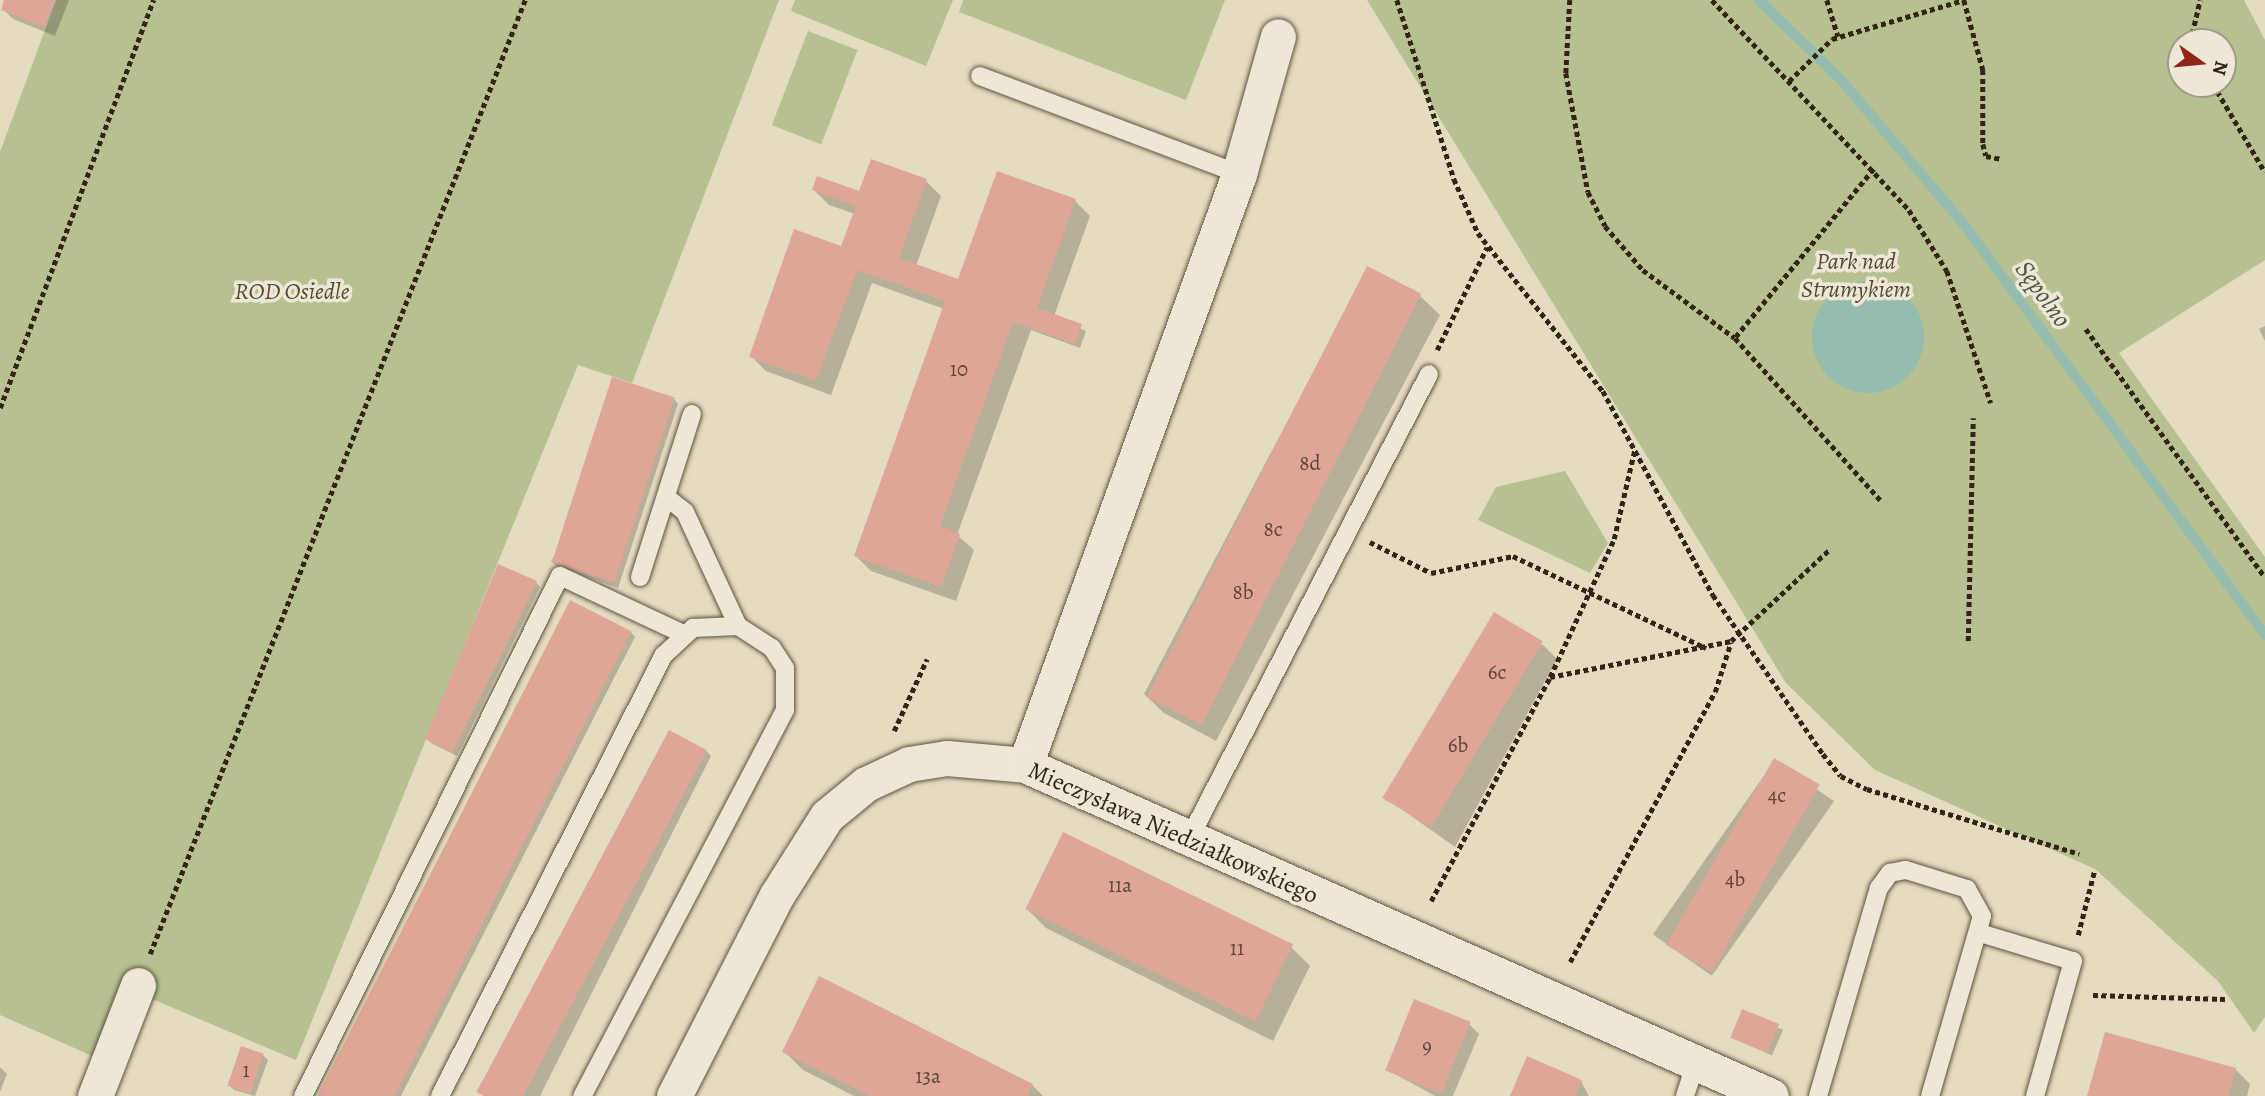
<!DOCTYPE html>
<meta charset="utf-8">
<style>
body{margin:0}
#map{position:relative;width:2265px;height:1096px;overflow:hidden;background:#e4dcc0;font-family:Alegreya,serif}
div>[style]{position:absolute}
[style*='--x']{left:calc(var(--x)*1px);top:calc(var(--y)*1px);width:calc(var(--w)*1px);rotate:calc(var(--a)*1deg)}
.green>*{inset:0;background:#b6c091;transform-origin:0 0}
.water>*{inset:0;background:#96bcaf}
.round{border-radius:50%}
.shadow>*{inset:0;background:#0003;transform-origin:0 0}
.stream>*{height:10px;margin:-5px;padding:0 5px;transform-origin:5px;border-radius:5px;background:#96bcaf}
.building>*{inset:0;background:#dfa698;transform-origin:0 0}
.path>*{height:4.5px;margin-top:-2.25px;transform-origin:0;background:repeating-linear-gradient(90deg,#322516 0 5px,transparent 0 8.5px)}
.roads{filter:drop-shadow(0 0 2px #5e5340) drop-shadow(0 0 2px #5e5340)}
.lane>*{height:18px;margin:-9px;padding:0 9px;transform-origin:9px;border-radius:9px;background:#ede8d6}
.street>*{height:35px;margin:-17.5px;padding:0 17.5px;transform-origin:17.5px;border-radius:17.5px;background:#ede8d6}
span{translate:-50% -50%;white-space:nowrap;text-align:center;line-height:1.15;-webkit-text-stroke:7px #ede8d6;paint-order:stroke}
.number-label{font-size:21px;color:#5d4536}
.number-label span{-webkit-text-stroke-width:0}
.park-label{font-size:24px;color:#534c35;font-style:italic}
.street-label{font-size:24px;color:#322516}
.water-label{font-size:26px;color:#505244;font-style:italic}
.north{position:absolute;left:2167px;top:28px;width:70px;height:70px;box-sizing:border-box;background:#ede8d6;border:2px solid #a29a89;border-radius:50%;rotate:105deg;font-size:19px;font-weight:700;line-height:28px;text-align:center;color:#322516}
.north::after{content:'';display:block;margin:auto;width:24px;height:32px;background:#8f2418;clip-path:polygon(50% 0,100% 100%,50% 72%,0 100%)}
</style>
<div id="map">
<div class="green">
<i style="clip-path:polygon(56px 0,779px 0,632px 383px,578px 365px,296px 1060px,145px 996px,99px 1059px,0 1015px,0 152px)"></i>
<i style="clip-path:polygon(795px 0,953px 0,926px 66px,791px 11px)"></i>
<i style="clip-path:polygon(963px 0,1225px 0,1186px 100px,959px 12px)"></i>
<i style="clip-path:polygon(evenodd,1367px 0,2244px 0,2265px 40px,2265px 260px,2119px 353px,2265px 557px,2265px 1017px,2254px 1033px,2218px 981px,2095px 869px,1875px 770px,1786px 683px,1367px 0,2181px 42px,2223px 42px,2223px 84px,2181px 84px,2181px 42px)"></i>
<i style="left:808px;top:31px;width:53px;height:101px;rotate:21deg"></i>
<i style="clip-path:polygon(1565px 471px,1608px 543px,1590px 573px,1478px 520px,1496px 487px)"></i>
</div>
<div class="water">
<i class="round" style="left:1812px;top:281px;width:112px;height:112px"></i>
</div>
<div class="shadow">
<i style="clip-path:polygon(6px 0,69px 0,55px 36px,13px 19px,3px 9px)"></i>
<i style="clip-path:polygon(926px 181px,941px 196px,916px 266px,959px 282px,1075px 201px,1090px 216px,1054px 316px,1086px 331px,1080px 348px,1031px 330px,957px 535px,974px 550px,956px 601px,871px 571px,856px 556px,944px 309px,872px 283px,831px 395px,766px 371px,751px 356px,842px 248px,855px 214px,829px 205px,814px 190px,860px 193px)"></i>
<i style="clip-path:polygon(1368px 268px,1420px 296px,1440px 315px,1216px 741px,1164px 713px,1144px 694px)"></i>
<i style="clip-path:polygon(2265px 326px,2265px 341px,2259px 329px)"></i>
<i style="clip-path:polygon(674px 399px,678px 404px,618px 588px,556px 566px,551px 561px)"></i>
<i style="clip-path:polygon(536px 582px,540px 587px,457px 756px,431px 743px,427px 739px)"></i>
<i style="clip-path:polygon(631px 632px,635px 637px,401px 1096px,320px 1096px)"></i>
<i style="clip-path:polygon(1542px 644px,1557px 659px,1455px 847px,1393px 803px)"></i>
<i style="clip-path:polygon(706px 751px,711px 756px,540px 1096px,487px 1096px)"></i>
<i style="left:1775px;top:760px;width:72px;height:213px;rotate:35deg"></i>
<i style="clip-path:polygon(1027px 909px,1291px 947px,1310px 966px,1273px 1041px,1046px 928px)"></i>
<i style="left:1743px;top:1012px;width:44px;height:28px;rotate:24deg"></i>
<i style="clip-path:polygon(1469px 1024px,1479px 1034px,1453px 1096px,1435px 1096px,1386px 1069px)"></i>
<i style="clip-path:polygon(784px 1051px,1032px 1085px,1043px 1096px,854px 1096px,803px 1070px)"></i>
<i style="clip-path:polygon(263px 1055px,268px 1060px,255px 1096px,234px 1090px,229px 1085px)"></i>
<i style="clip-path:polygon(0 1067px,7px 1074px,0 1092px)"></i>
<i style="clip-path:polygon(2235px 1069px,2250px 1084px,2247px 1096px,2089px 1096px)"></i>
<i style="clip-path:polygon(1581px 1081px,1589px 1096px,1512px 1096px)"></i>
</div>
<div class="stream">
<i style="--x:1759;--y:0;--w:116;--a:44.3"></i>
<i style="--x:1842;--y:81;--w:187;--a:49.6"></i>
<i style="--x:1963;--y:223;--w:511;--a:53.76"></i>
</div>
<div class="building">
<i style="clip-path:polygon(4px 0,55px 0,45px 27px,1px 10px)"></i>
<i style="clip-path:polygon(871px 159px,927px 179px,899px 258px,958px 279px,997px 171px,1076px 199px,1037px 308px,1082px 324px,1075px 344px,1013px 322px,940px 526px,960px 534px,941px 587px,854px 556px,945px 301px,857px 270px,816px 381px,749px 357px,794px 229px,841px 246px,856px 206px,812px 190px,817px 176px,859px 191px)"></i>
<i style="left:1367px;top:266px;width:61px;height:484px;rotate:27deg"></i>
<i style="left:612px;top:377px;width:66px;height:195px;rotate:18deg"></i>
<i style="clip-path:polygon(498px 564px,537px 581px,452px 753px,425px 739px)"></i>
<i style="left:570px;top:600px;width:69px;height:556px;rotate:27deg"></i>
<i style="left:1494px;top:612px;width:57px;height:217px;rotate:31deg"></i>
<i style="left:669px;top:730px;width:43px;height:410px;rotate:28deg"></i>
<i style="left:1774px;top:758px;width:53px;height:216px;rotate:30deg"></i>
<i style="left:1063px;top:832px;width:256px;height:86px;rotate:26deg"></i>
<i style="clip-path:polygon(819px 976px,1033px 1084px,1027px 1096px,870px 1096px,782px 1052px)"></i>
<i style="left:1414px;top:999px;width:61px;height:77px;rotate:22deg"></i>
<i style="left:1742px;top:1009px;width:40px;height:31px;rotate:22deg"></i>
<i style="clip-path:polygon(2105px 1032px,2236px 1068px,2228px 1096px,2087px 1096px)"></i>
<i style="left:241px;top:1046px;width:24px;height:42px;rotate:19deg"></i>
<i style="clip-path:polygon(1527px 1056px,1582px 1080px,1575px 1096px,1510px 1096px)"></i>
</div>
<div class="path">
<i style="--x:1397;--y:0;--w:188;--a:72.3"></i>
<i style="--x:1454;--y:179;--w:59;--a:66"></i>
<i style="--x:1478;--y:233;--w:201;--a:51.7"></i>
<i style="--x:1603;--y:391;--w:232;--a:61.7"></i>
<i style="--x:1713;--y:595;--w:193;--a:55.3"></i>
<i style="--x:1823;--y:754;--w:28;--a:51"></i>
<i style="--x:1841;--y:776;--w:29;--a:27"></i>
<i style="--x:1867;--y:789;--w:222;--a:17"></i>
<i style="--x:1570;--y:0;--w:73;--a:93.1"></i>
<i style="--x:1566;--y:73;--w:121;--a:79.5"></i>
<i style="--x:1588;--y:192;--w:38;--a:63"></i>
<i style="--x:1605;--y:226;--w:58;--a:49.2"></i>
<i style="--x:1643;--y:270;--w:114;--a:36.5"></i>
<i style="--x:1712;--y:0;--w:288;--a:46.8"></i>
<i style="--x:1909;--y:210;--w:72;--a:58.1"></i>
<i style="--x:1947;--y:271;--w:139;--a:71.6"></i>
<i style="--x:1827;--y:0;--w:38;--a:73"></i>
<i style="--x:1964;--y:0;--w:73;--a:74.8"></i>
<i style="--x:1983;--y:70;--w:74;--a:90"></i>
<i style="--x:1983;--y:144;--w:12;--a:76"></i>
<i style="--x:1986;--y:156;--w:15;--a:11"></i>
<i style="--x:2190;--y:42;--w:43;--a:-76.6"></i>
<i style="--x:1789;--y:81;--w:60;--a:-44.3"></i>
<i style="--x:1832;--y:39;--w:138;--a:-16.5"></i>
<i style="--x:2213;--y:84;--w:102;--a:59.4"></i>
<i style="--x:1874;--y:169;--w:219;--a:129.4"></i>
<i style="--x:1735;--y:338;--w:219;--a:48.1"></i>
<i style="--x:2086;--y:329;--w:306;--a:54.2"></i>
<i style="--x:1437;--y:350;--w:114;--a:-64.1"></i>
<i style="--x:0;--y:408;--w:436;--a:-69.4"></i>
<i style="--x:1370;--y:542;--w:68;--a:26.9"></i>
<i style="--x:1431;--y:573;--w:84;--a:-11.7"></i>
<i style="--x:1513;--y:556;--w:214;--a:25.5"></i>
<i style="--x:1968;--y:641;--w:223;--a:-88.7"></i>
<i style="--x:1550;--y:677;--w:152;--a:-65.1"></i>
<i style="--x:1614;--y:539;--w:93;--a:-77"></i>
<i style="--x:894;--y:731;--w:79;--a:-65.4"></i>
<i style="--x:1431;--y:901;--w:254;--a:-62"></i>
<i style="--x:1550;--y:677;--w:185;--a:-11.2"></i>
<i style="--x:1731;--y:641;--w:134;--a:-42.9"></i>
<i style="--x:2078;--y:935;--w:65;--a:-75.7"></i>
<i style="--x:150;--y:954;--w:1025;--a:-68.54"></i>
<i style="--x:1570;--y:962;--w:306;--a:-61.8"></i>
<i style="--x:1715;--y:692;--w:52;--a:-72.3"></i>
<i style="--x:2093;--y:995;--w:132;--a:1.7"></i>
</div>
<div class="roads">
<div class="lane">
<i style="--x:980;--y:76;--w:277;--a:20.7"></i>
<i style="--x:666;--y:497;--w:24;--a:38"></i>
<i style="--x:685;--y:512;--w:126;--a:65.1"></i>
<i style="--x:640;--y:577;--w:171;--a:-72.3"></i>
<i style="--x:1189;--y:839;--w:523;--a:-62.7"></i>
<i style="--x:1980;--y:933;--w:97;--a:16.8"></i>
<i style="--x:2073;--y:961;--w:140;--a:105.7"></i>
<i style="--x:303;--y:1096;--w:580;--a:-63.7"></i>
<i style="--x:560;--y:576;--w:134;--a:25.2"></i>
<i style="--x:440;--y:1096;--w:495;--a:-63.1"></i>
<i style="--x:664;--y:655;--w:40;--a:-43"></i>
<i style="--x:693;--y:628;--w:45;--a:-2.5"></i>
<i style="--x:738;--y:626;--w:40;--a:32.9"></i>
<i style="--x:772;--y:648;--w:24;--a:57"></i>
<i style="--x:785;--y:668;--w:42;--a:90"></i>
<i style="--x:785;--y:710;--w:436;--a:117.7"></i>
<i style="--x:1685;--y:1096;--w:32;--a:-72"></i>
<i style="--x:1818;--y:1096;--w:217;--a:-73.7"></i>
<i style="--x:1879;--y:888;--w:19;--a:-54"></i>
<i style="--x:1890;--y:873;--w:16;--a:-11"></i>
<i style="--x:1906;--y:870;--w:64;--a:17.3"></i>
<i style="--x:1967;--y:889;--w:31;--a:61"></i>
<i style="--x:1982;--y:916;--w:187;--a:106.1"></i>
</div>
<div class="street">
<i style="--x:1025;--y:765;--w:629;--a:-70.09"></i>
<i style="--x:1239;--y:174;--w:143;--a:-74.2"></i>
<i style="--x:95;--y:1096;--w:119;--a:-68.8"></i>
<i style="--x:674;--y:1096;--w:226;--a:-62.9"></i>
<i style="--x:777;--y:895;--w:93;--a:-57.7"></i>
<i style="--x:827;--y:816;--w:50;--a:-39.4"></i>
<i style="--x:866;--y:784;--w:47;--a:-24.9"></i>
<i style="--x:909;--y:764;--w:38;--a:-9"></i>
<i style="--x:947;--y:758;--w:78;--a:5.1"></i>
<i style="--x:1025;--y:765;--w:816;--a:23.93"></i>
</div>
</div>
<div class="number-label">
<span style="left:959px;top:369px">10</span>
<span style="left:1310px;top:463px">8d</span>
<span style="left:1273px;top:529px">8c</span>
<span style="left:1243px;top:592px">8b</span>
<span style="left:1497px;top:672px">6c</span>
<span style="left:1458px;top:745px">6b</span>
<span style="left:1777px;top:795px">4c</span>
<span style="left:1735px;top:879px">4b</span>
<span style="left:1120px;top:885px">11a</span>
<span style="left:1237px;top:948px">11</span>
<span style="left:1427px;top:1046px">9</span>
<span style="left:246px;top:1070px">1</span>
<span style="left:928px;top:1076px">13a</span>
</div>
<div class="park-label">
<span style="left:1856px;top:276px">Park nad<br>Strumykiem</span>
<span style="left:292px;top:292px">ROD Osiedle</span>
</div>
<div class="street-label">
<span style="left:1173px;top:833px;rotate:24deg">Mieczysława Niedziałkowskiego</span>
</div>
<div class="water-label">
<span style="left:2043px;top:294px;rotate:54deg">Sępolno</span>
</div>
<div class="north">N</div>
</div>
